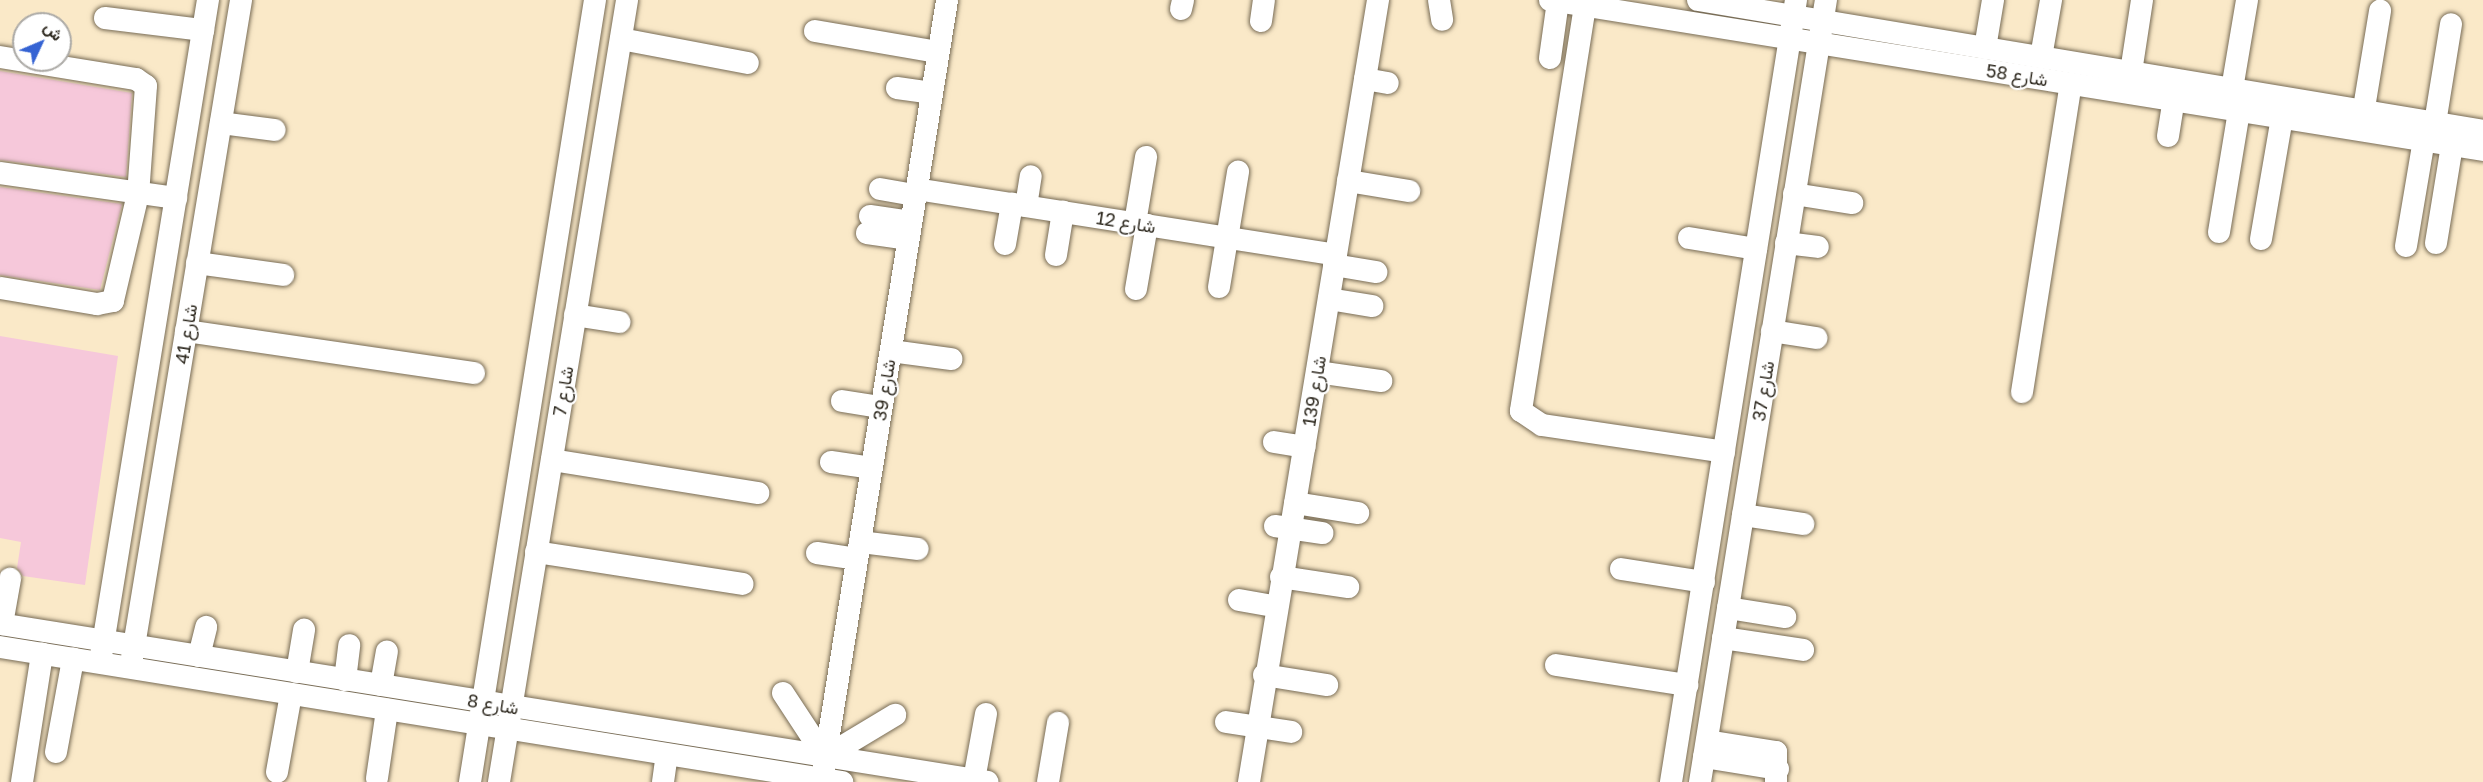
<!DOCTYPE html>
<meta charset="utf-8">
<style>
body{margin:0}
#map{position:relative;width:2483px;height:782px;overflow:hidden;background:#fef3de;font-family:"Golos Text",Vazirmatn,sans-serif}
div>[style]{position:absolute}
[style*='--x']{left:calc(var(--x)*1px);top:calc(var(--y)*1px);width:calc(var(--w)*1px);rotate:calc(var(--a)*1deg)}
.built>*{inset:0;background:#fae9c8}
.building>*{inset:0;background:#f6c8da}
.roads{filter:drop-shadow(0 0 2px #786c56) drop-shadow(0 0 2px #786c56)}
.minor>*{height:22px;margin:-11px;padding:0 11px;transform-origin:11px;border-radius:11px;background:#fff}
span{translate:-50% -50%;white-space:nowrap;text-align:center;line-height:1.15;-webkit-text-stroke:4.5px #fff;paint-order:stroke}
.street-label{font-size:18px;color:#2f2a20}
.north{position:absolute;left:12px;top:12px;width:60px;height:60px;box-sizing:border-box;background:#fff;border:2px solid #acaaa6;border-radius:50%;rotate:46deg;font-size:16px;font-weight:700;line-height:24px;text-align:center;color:#2f2a20}
.north::after{content:'';display:block;margin:auto;width:21px;height:27px;background:#3563d3;clip-path:polygon(50% 0,100% 100%,50% 72%,0 100%)}
</style>
<div id="map">
<div class="built">
<i style="clip-path:polygon(evenodd,0 0,2483px 0,2483px 782px,0 782px,0 0,24px 24px,60px 24px,60px 60px,24px 60px,24px 24px)"></i>
</div>
<div class="building">
<i style="clip-path:polygon(0 71px,132px 93px,126px 177px,0 160px)"></i>
<i style="clip-path:polygon(0 187px,122px 204px,100px 290px,0 275px)"></i>
<i style="clip-path:polygon(0 336px,118px 356px,85px 585px,23px 576px,17px 568px,21px 542px,0 538px)"></i>
</div>
<div class="roads">
<div class="minor">
<i style="--x:1439;--y:0;--w:20;--a:81"></i>
<i style="--x:1550;--y:0;--w:945;--a:9.13"></i>
<i style="--x:1698;--y:0;--w:796;--a:9.47"></i>
<i style="--x:1585;--y:6;--w:410;--a:99"></i>
<i style="--x:1521;--y:411;--w:25;--a:34"></i>
<i style="--x:1542;--y:425;--w:184;--a:8.4"></i>
<i style="--x:1181;--y:9;--w:9;--a:-77"></i>
<i style="--x:105;--y:18;--w:99;--a:7"></i>
<i style="--x:1261;--y:21;--w:21;--a:-82"></i>
<i style="--x:815;--y:31;--w:125;--a:9.7"></i>
<i style="--x:621;--y:39;--w:129;--a:10.7"></i>
<i style="--x:1985;--y:48;--w:49;--a:-80.5"></i>
<i style="--x:0;--y:57;--w:138;--a:9.2"></i>
<i style="--x:136;--y:79;--w:12;--a:35"></i>
<i style="--x:146;--y:86;--w:108;--a:94.2"></i>
<i style="--x:138;--y:194;--w:110;--a:103.2"></i>
<i style="--x:113;--y:301;--w:16;--a:169"></i>
<i style="--x:97;--y:304;--w:98;--a:-170.6"></i>
<i style="--x:2041;--y:57;--w:58;--a:-80"></i>
<i style="--x:1550;--y:58;--w:58;--a:-82"></i>
<i style="--x:2131;--y:72;--w:73;--a:-81.3"></i>
<i style="--x:1365;--y:79;--w:23;--a:10"></i>
<i style="--x:897;--y:88;--w:35;--a:8"></i>
<i style="--x:2232;--y:89;--w:90;--a:-80.4"></i>
<i style="--x:221;--y:123;--w:54;--a:7.4"></i>
<i style="--x:2435;--y:123;--w:100;--a:-80.8"></i>
<i style="--x:2361;--y:126;--w:117;--a:-80.6"></i>
<i style="--x:2168;--y:136;--w:36;--a:-81"></i>
<i style="--x:0;--y:173;--w:178;--a:8.1"></i>
<i style="--x:1348;--y:181;--w:62;--a:9.3"></i>
<i style="--x:880;--y:189;--w:36;--a:10"></i>
<i style="--x:916;--y:189;--w:425;--a:8.9"></i>
<i style="--x:1794;--y:194;--w:59;--a:8.8"></i>
<i style="--x:1026;--y:206;--w:30;--a:-81"></i>
<i style="--x:870;--y:216;--w:41;--a:8.3"></i>
<i style="--x:1135;--y:223;--w:67;--a:-80.5"></i>
<i style="--x:2219;--y:232;--w:123;--a:-80.6"></i>
<i style="--x:867;--y:233;--w:41;--a:8.3"></i>
<i style="--x:1689;--y:238;--w:68;--a:9.3"></i>
<i style="--x:2261;--y:239;--w:124;--a:-80.2"></i>
<i style="--x:1786;--y:243;--w:32;--a:7"></i>
<i style="--x:2436;--y:243;--w:99;--a:-80.7"></i>
<i style="--x:1005;--y:244;--w:41;--a:-80.1"></i>
<i style="--x:2406;--y:246;--w:108;--a:-80.4"></i>
<i style="--x:1056;--y:255;--w:44;--a:-80.8"></i>
<i style="--x:197;--y:263;--w:87;--a:7.9"></i>
<i style="--x:1334;--y:265;--w:43;--a:9.5"></i>
<i style="--x:1219;--y:287;--w:117;--a:-80.6"></i>
<i style="--x:1136;--y:289;--w:65;--a:-80.2"></i>
<i style="--x:1329;--y:299;--w:44;--a:9.2"></i>
<i style="--x:575;--y:315;--w:45;--a:9"></i>
<i style="--x:186;--y:331;--w:291;--a:8.3"></i>
<i style="--x:1772;--y:331;--w:45;--a:9"></i>
<i style="--x:891;--y:351;--w:61;--a:7.6"></i>
<i style="--x:1317;--y:372;--w:65;--a:8"></i>
<i style="--x:2022;--y:392;--w:312;--a:-81"></i>
<i style="--x:842;--y:401;--w:39;--a:9"></i>
<i style="--x:1274;--y:442;--w:31;--a:9"></i>
<i style="--x:552;--y:460;--w:209;--a:9.1"></i>
<i style="--x:831;--y:462;--w:41;--a:8.3"></i>
<i style="--x:1295;--y:503;--w:64;--a:9"></i>
<i style="--x:1743;--y:515;--w:61;--a:8.5"></i>
<i style="--x:1275;--y:526;--w:48;--a:8.5"></i>
<i style="--x:860;--y:542;--w:58;--a:6.9"></i>
<i style="--x:536;--y:552;--w:209;--a:8.8"></i>
<i style="--x:817;--y:553;--w:40;--a:8.5"></i>
<i style="--x:1621;--y:569;--w:84;--a:8.9"></i>
<i style="--x:1281;--y:577;--w:68;--a:8.5"></i>
<i style="--x:1239;--y:600;--w:36;--a:10"></i>
<i style="--x:1728;--y:608;--w:58;--a:9"></i>
<i style="--x:0;--y:624;--w:1000;--a:9.09"></i>
<i style="--x:2;--y:624;--w:46;--a:-79.9"></i>
<i style="--x:1723;--y:638;--w:81;--a:8.5"></i>
<i style="--x:0;--y:647;--w:853;--a:9.11"></i>
<i style="--x:101;--y:656;--w:665;--a:-80.74"></i>
<i style="--x:199;--y:656;--w:30;--a:-76"></i>
<i style="--x:132;--y:658;--w:667;--a:-80.59"></i>
<i style="--x:1556;--y:665;--w:133;--a:8.7"></i>
<i style="--x:297;--y:672;--w:43;--a:-80.5"></i>
<i style="--x:1264;--y:675;--w:64;--a:9"></i>
<i style="--x:345;--y:680;--w:35;--a:-83"></i>
<i style="--x:381;--y:685;--w:34;--a:-80"></i>
<i style="--x:783;--y:693;--w:77;--a:56.7"></i>
<i style="--x:825;--y:757;--w:82;--a:-31"></i>
<i style="--x:1226;--y:722;--w:66;--a:8.7"></i>
<i style="--x:1707;--y:741;--w:70;--a:9.1"></i>
<i style="--x:1776;--y:752;--w:30;--a:90"></i>
<i style="--x:56;--y:752;--w:95;--a:-79.6"></i>
<i style="--x:1704;--y:757;--w:75;--a:9.2"></i>
<i style="--x:277;--y:772;--w:79;--a:-79.8"></i>
<i style="--x:823;--y:772;--w:782;--a:-80.87"></i>
<i style="--x:377;--y:778;--w:69;--a:-81.6"></i>
<i style="--x:974;--y:780;--w:67;--a:-79.7"></i>
<i style="--x:22;--y:782;--w:130;--a:-81.1"></i>
<i style="--x:470;--y:782;--w:792;--a:-80.92"></i>
<i style="--x:499;--y:782;--w:792;--a:-80.7"></i>
<i style="--x:663;--y:782;--w:27;--a:-82"></i>
<i style="--x:1048;--y:782;--w:60;--a:-80.4"></i>
<i style="--x:1249;--y:782;--w:793;--a:-80.63"></i>
<i style="--x:1671;--y:782;--w:792;--a:-80.92"></i>
<i style="--x:1700;--y:782;--w:792;--a:-80.85"></i>
</div>
</div>
<div class="street-label">
<span style="left:2017px;top:75px;rotate:9deg">شارع 58</span>
<span style="left:1126px;top:222px;rotate:9deg">شارع 12</span>
<span style="left:186px;top:334px;rotate:-81deg">شارع 41</span>
<span style="left:884px;top:390px;rotate:-81deg">شارع 39</span>
<span style="left:563px;top:391px;rotate:-81deg">شارع 7</span>
<span style="left:1314px;top:391px;rotate:-81deg">شارع 139</span>
<span style="left:1763px;top:391px;rotate:-81deg">شارع 37</span>
<span style="left:493px;top:704px;rotate:9deg">شارع 8</span>
</div>
<div class="north">ش</div>
</div>
